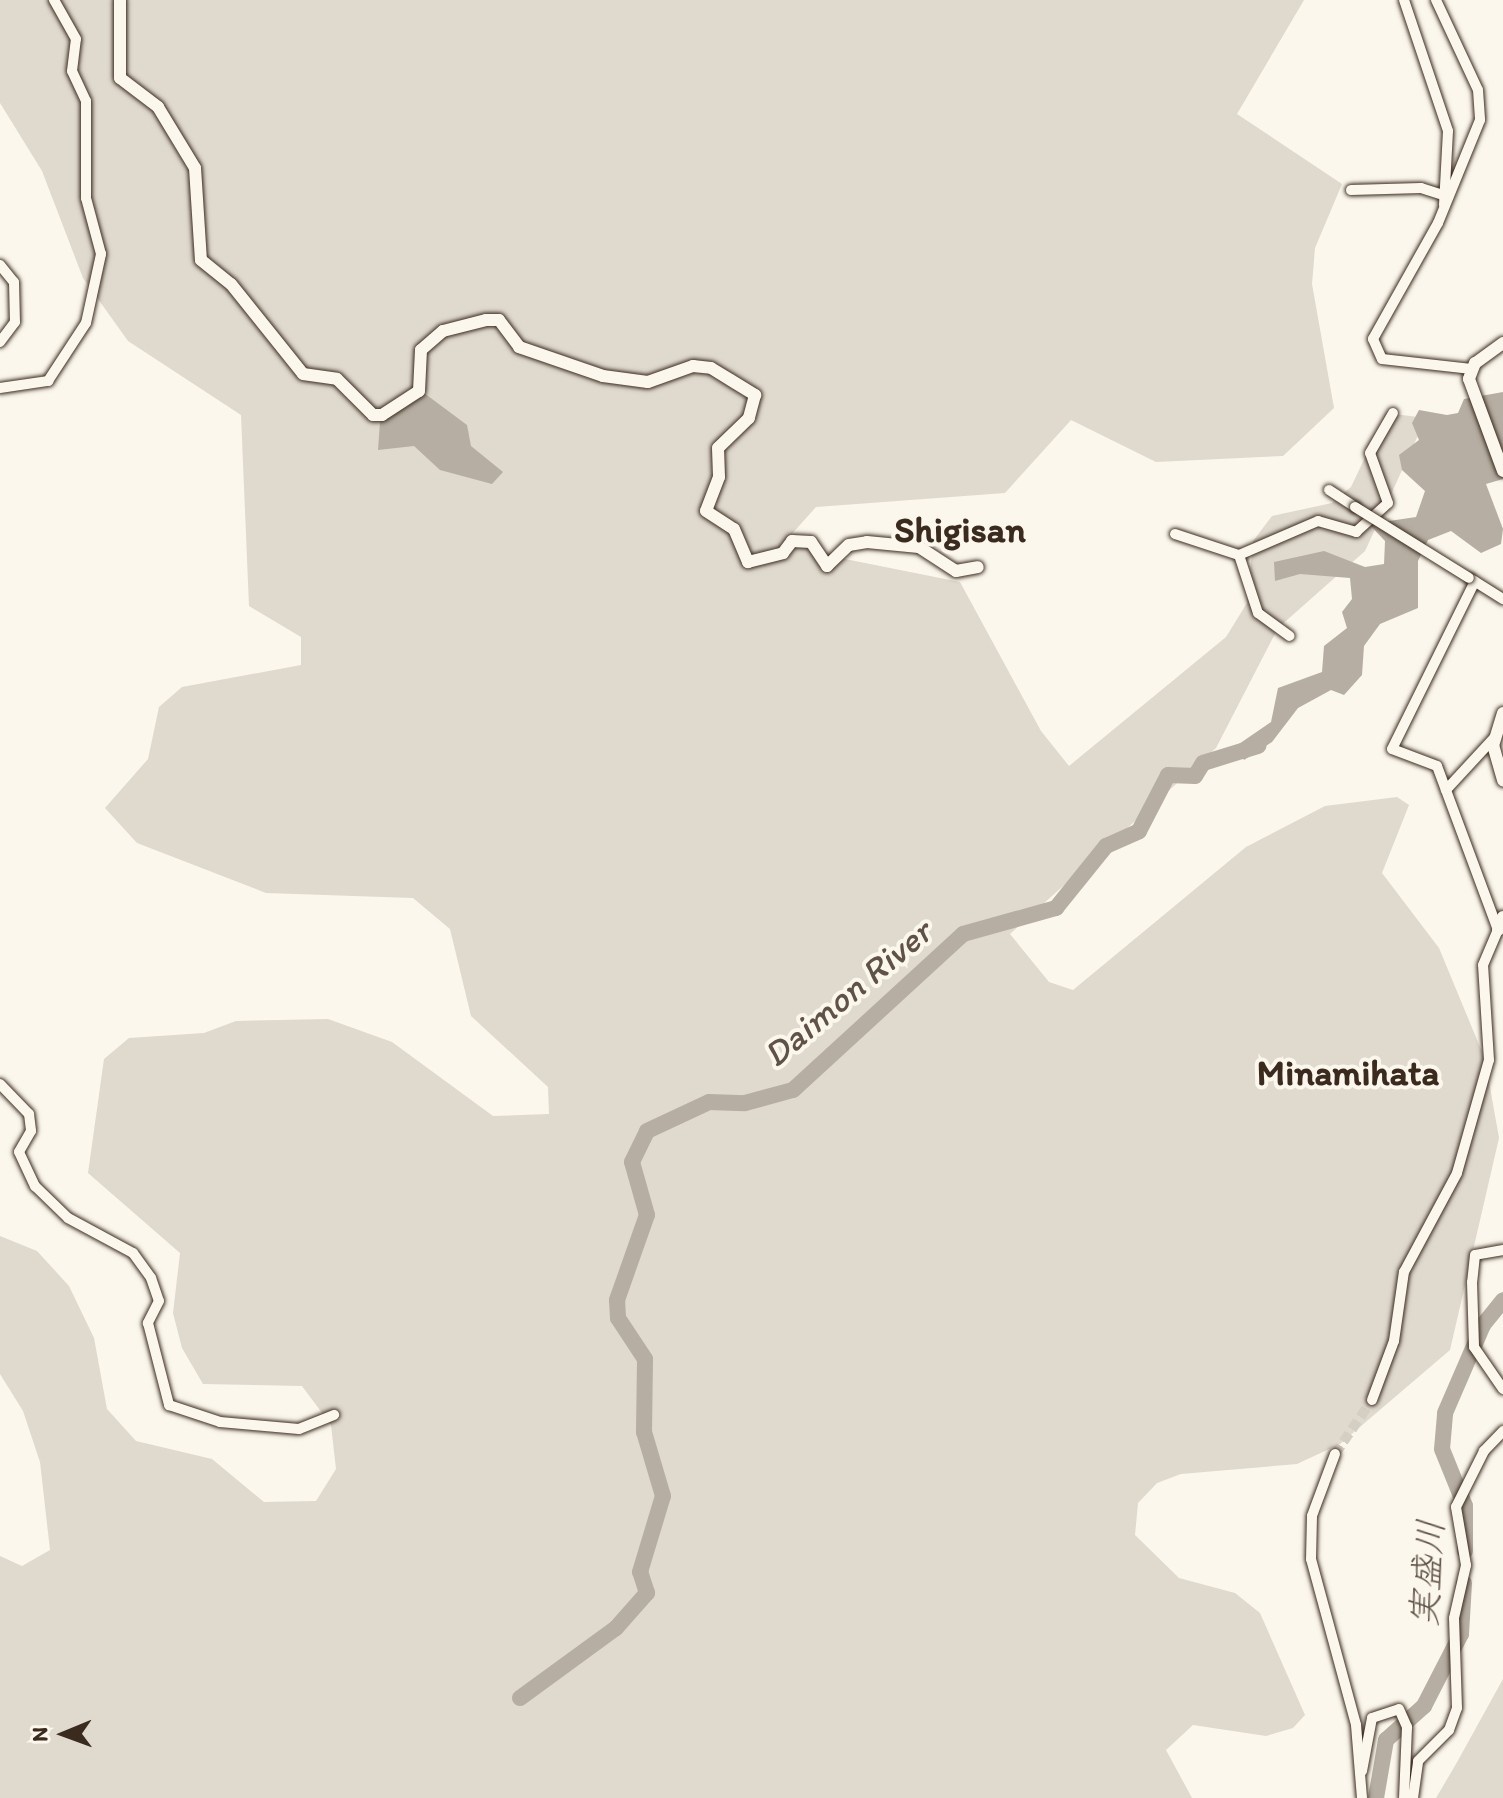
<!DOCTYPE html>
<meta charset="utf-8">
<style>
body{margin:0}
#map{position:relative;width:1503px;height:1798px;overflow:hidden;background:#fbf7ec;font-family:Itim,"Klee One",sans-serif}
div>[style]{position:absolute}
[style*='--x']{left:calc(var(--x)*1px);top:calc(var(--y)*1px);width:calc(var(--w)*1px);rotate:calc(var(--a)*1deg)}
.green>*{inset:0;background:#dfd9ce}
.water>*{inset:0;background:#b6aea2}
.river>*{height:16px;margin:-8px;padding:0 8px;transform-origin:8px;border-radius:8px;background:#b6aea2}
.minor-tunnel>*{height:10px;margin-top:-5px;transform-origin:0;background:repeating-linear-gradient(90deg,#d5cec3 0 10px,transparent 0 15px)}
.roads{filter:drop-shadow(0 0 2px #3b2a1e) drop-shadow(0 0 2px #3b2a1e)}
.minor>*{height:10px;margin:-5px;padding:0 5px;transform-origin:5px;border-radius:5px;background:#fbf7ec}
.major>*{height:12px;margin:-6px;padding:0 6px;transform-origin:6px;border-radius:6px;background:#fbf7ec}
.bridges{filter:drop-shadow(0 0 2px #3b2a1e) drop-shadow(0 0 2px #3b2a1e)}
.minor-bridge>*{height:10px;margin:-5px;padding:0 5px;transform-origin:5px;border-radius:5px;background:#fbf7ec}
span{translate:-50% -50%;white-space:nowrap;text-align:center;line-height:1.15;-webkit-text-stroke:8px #fbf7ec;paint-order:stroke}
.neighbourhood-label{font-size:36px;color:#3b2a1e;font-weight:700}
.water-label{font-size:36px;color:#605246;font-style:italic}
.north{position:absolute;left:24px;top:1694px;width:80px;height:80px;-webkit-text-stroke:6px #fbf7ec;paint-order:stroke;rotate:269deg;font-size:22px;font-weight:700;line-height:32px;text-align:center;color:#3b2a1e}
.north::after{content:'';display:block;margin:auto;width:28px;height:36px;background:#3b2a1e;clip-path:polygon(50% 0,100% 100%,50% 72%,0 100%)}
</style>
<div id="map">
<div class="green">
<i style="clip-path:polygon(0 0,1304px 0,1237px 114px,1342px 184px,1315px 248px,1312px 284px,1334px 408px,1283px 456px,1156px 462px,1071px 420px,1005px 493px,816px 507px,790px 536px,810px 552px,960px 582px,1041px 731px,1069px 766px,1226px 637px,1247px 603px,1253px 541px,1272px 516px,1332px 503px,1351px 487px,1386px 413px,1426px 418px,1365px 551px,1278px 628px,1216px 748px,1010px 934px,1049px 982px,1073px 990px,1246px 847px,1325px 806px,1397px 797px,1409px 805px,1382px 873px,1439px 948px,1485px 1059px,1499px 1138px,1450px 1350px,1340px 1444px,1297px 1464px,1181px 1474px,1157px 1483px,1138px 1503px,1135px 1535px,1179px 1578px,1235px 1593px,1260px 1613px,1305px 1715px,1293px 1728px,1266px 1736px,1193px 1725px,1166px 1750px,1192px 1798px,0 1798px,0 1556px,22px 1566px,50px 1550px,40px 1462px,23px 1411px,0 1374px,0 1236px,37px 1251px,69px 1286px,94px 1338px,107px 1409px,136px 1441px,212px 1459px,264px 1502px,316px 1501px,336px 1469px,331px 1425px,302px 1386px,203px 1384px,182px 1348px,173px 1313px,180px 1253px,88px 1173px,104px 1059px,129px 1038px,204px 1033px,236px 1021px,328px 1019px,392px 1042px,493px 1116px,549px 1114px,548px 1087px,471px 1016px,450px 929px,413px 898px,266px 893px,137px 843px,105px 808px,148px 759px,159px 707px,182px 687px,301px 665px,301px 637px,249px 606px,241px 415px,128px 341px,83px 278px,42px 171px,0 103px)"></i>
<i style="clip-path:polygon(1503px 1679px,1503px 1798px,1436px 1798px,1456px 1764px)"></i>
</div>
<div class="water">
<i style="clip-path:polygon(1503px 392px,1503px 479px,1486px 484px,1503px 529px,1501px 544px,1481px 553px,1451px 531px,1428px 540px,1418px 561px,1418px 608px,1380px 624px,1364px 646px,1362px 675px,1344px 695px,1331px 690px,1298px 708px,1272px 742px,1244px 760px,1236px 746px,1271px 722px,1278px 688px,1322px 672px,1324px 646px,1347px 628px,1342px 612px,1352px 599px,1350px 578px,1300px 574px,1275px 581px,1274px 562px,1324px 551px,1365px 567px,1384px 564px,1385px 541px,1369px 524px,1416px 517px,1425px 491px,1402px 470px,1399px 455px,1419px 440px,1412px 423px,1419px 410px,1447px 415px,1458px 413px,1464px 399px)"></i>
<i style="clip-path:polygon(424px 393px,467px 425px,471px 446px,503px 472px,492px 484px,440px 470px,414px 446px,378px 450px,380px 422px)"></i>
</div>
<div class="river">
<i style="--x:1465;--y:1551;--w:45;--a:-90"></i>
<i style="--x:1465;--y:1506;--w:61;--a:-112"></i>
<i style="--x:1442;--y:1449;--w:36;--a:-85"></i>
<i style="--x:1445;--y:1413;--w:96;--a:-66.6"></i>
<i style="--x:1483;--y:1325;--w:32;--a:-51"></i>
<i style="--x:520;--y:1698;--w:119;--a:-36.1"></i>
<i style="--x:616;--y:1628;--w:47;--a:-48.5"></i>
<i style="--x:647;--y:1593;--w:22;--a:-108"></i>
<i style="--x:640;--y:1572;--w:79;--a:-73.2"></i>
<i style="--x:663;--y:1496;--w:67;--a:-106.5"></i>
<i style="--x:644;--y:1432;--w:73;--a:-89.2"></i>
<i style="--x:645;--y:1359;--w:49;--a:-123.4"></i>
<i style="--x:618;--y:1318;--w:18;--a:-93"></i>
<i style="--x:617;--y:1300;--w:90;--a:-70.6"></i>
<i style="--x:647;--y:1215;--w:55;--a:-105.8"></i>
<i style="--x:632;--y:1162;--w:34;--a:-64"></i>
<i style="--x:647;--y:1131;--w:68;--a:-25.1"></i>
<i style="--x:709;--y:1102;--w:36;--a:2"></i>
<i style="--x:745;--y:1103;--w:50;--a:-15.2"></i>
<i style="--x:793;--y:1090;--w:231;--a:-42.5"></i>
<i style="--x:963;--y:934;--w:97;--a:-15.6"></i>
<i style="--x:1056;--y:908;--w:80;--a:-51.1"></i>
<i style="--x:1106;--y:846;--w:36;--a:-24"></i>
<i style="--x:1139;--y:831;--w:63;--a:-62.6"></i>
<i style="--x:1168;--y:775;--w:27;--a:2"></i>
<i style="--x:1195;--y:776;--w:15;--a:-58"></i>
<i style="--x:1203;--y:763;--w:58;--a:-17.2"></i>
<i style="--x:1376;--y:1798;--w:59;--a:-80.2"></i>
<i style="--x:1386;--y:1740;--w:51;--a:-41.8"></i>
<i style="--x:1424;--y:1706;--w:81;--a:-62.8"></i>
<i style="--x:1461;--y:1634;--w:51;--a:-86.6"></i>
</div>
<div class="minor-tunnel">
<i style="--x:1335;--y:1454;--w:65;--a:-55.6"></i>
</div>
<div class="roads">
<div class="minor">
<i style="--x:1404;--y:0;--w:138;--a:71.4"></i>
<i style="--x:1448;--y:131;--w:74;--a:93.1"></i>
<i style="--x:1436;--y:0;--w:99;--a:65"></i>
<i style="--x:1478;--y:90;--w:30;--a:86"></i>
<i style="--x:1480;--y:120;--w:111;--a:112.2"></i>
<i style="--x:1438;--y:223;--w:133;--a:119.3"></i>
<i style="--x:1373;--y:339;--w:22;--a:66"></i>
<i style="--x:1382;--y:359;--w:90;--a:6.4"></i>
<i style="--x:1351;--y:190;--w:70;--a:-1.6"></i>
<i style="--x:1421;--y:188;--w:23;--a:18"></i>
<i style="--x:0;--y:265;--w:22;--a:51"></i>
<i style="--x:14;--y:282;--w:40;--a:88.6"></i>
<i style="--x:15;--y:322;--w:25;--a:127"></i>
<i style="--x:0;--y:388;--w:49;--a:-8.3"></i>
<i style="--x:48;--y:381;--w:69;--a:-56.8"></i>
<i style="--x:86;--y:323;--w:71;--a:-77.7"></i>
<i style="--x:101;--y:254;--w:58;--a:-105"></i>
<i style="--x:86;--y:198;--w:97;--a:-90"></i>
<i style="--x:86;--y:101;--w:33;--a:-115"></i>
<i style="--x:72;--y:71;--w:32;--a:-83"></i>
<i style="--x:76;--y:39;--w:45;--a:-119.4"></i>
<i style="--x:1329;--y:490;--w:31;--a:33"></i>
<i style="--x:1175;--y:534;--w:67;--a:18.2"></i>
<i style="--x:1239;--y:555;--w:86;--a:-23.3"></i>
<i style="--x:1318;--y:521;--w:40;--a:16"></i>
<i style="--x:1356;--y:532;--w:43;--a:-42.2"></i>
<i style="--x:1388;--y:503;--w:53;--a:-109.8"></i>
<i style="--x:1370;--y:453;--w:46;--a:-60.1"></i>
<i style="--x:1239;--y:555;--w:61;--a:71.9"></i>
<i style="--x:1258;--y:613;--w:39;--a:36"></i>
<i style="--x:1471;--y:579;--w:38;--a:32"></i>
<i style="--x:1446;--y:790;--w:69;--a:-47.3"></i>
<i style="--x:0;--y:1084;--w:42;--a:46"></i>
<i style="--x:29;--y:1114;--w:17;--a:83"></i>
<i style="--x:31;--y:1131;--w:24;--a:120"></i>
<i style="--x:19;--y:1152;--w:38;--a:65"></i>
<i style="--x:35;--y:1186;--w:46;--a:44.1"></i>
<i style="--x:68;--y:1218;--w:74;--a:28.3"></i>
<i style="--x:133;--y:1253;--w:31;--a:54"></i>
<i style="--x:151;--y:1278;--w:24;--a:71"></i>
<i style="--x:159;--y:1301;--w:25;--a:117"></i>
<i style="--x:148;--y:1323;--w:85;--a:75.6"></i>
<i style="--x:169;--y:1405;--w:54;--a:18.4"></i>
<i style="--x:220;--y:1422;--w:79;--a:5.1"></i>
<i style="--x:299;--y:1429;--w:38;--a:-22"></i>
<i style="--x:1503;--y:1250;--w:28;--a:170"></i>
<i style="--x:1475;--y:1255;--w:27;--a:96"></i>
<i style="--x:1472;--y:1282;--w:65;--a:88.2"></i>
<i style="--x:1474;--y:1347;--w:51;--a:55.4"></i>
<i style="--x:1372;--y:1400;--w:63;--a:-69.6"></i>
<i style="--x:1394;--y:1341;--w:70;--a:-81.8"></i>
<i style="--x:1404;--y:1272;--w:112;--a:-61.8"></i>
<i style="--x:1457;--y:1173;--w:117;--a:-74.2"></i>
<i style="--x:1489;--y:1060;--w:95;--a:-93.6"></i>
<i style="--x:1483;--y:965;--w:38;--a:-67"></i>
<i style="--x:1498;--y:930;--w:175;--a:-110.4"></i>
<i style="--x:1437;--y:766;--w:48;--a:-159.3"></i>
<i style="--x:1392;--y:749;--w:187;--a:-63.7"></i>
<i style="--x:1335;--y:1454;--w:66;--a:110.4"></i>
<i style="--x:1312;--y:1516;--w:43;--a:91.3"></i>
<i style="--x:1311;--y:1559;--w:172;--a:74.8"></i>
<i style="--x:1356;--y:1725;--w:73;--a:85.3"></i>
<i style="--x:1362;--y:1771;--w:54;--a:-79.3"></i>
<i style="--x:1372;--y:1718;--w:28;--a:-18"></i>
<i style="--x:1399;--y:1709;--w:20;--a:66"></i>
<i style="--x:1407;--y:1727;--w:71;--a:92.4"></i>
<i style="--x:1413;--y:1798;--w:37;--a:-82"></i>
<i style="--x:1418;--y:1761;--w:44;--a:-45"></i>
<i style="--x:1449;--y:1730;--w:23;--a:-70"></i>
<i style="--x:1457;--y:1708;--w:90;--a:-91.9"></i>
<i style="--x:1454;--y:1618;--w:54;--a:-77.2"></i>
<i style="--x:1466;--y:1565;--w:59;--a:-99.8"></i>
<i style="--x:1456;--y:1507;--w:63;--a:-63.4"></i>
<i style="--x:1484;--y:1451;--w:28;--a:-46"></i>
</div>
<div class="major">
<i style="--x:120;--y:0;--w:78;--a:90"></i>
<i style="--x:120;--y:78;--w:48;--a:37.3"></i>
<i style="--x:158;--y:107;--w:71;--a:58.8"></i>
<i style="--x:195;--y:168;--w:92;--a:86.3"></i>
<i style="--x:201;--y:260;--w:38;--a:39"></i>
<i style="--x:231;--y:284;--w:115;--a:51.3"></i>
<i style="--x:303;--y:374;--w:34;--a:8"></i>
<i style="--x:337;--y:379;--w:51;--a:45"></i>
<i style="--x:373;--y:415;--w:9;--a:0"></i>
<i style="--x:382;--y:415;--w:44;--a:-33"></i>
<i style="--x:419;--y:391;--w:41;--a:-87.2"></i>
<i style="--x:421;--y:350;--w:29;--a:-41"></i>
<i style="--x:443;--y:331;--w:44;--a:-14.3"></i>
<i style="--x:486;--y:320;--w:13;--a:0"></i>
<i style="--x:499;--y:320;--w:34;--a:53"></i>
<i style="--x:519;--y:347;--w:89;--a:19"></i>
<i style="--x:603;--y:376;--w:45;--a:7.6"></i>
<i style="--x:648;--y:382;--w:48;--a:-19.6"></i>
<i style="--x:693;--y:366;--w:18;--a:6"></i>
<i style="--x:711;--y:368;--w:52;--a:31.5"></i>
<i style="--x:755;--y:395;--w:24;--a:105"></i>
<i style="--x:749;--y:418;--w:43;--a:135.9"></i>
<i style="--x:718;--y:448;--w:29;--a:88"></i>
<i style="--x:719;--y:477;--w:36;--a:111"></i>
<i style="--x:706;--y:511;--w:33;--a:33"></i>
<i style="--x:734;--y:529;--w:36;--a:67"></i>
<i style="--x:748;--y:562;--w:36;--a:-14"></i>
<i style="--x:783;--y:553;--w:15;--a:-53"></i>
<i style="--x:792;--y:541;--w:19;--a:3"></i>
<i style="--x:811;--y:542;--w:29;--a:56"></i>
<i style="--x:827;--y:566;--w:30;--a:-44"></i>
<i style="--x:849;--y:545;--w:18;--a:-9"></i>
<i style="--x:867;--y:542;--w:52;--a:5.5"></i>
<i style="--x:919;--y:547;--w:44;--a:33"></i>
<i style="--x:956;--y:571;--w:22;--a:-10"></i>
<i style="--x:1503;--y:343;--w:34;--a:144"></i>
<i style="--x:1475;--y:363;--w:17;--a:111"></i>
<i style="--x:1469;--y:379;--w:98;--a:69.7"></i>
<i style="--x:1503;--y:713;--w:34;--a:107"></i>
<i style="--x:1493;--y:745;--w:37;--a:74"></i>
<i style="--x:1498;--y:930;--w:14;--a:-69"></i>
</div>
</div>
<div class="bridges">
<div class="minor-bridge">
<i style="--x:1355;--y:507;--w:134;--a:31.9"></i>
</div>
</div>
<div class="neighbourhood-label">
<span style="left:960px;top:530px">Shigisan</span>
<span style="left:1348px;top:1073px">Minamihata</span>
</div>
<div class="water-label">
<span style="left:847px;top:993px;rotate:-40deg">Daimon River</span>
<span style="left:1427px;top:1573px;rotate:-86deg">実盛川</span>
</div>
<div class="north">N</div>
</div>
